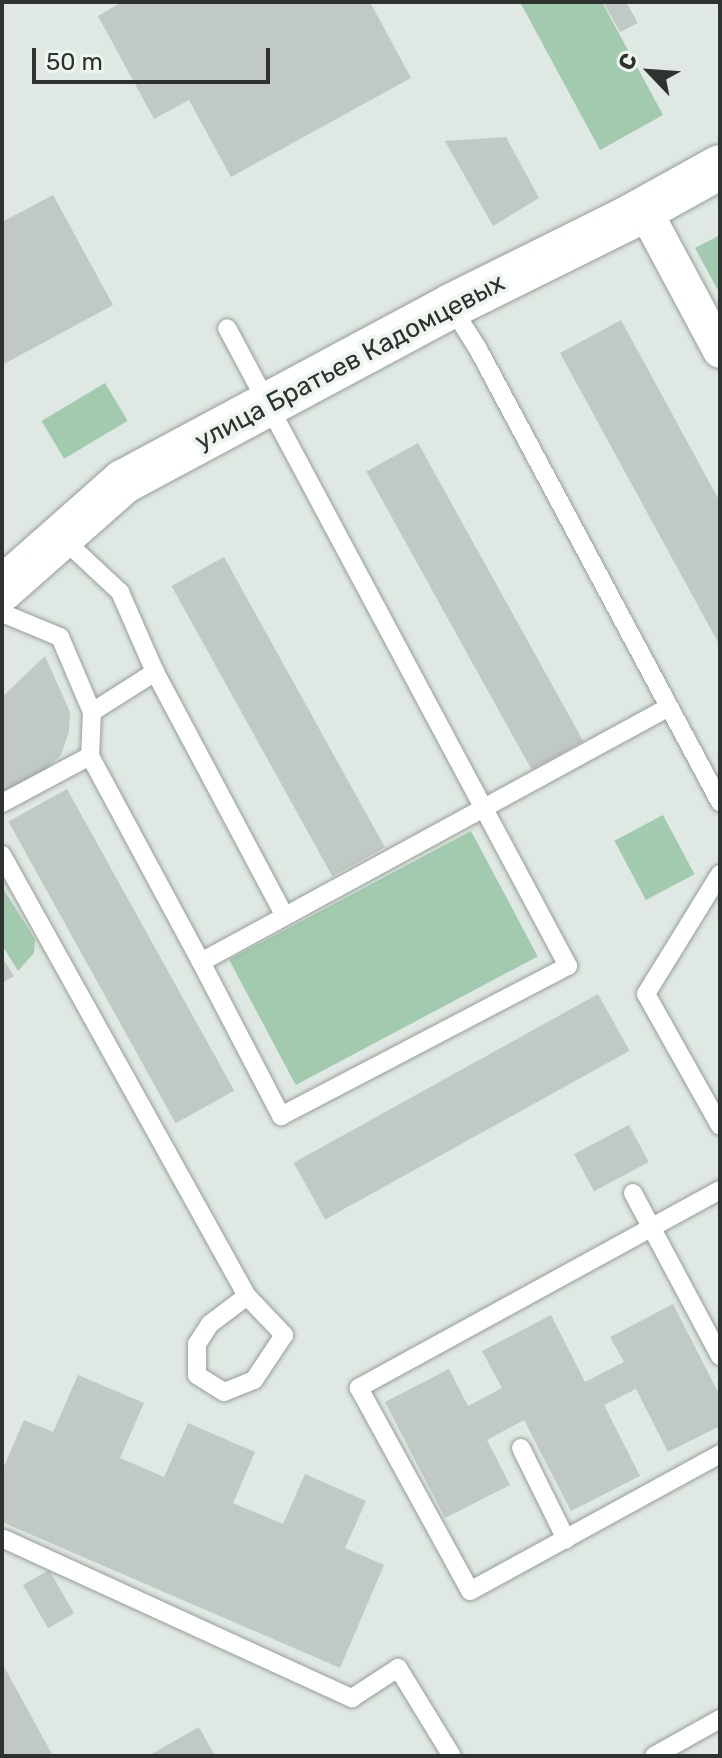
<!DOCTYPE html>
<meta charset="utf-8">
<style>
body{margin:0}
#map{position:relative;width:722px;height:1758px;overflow:hidden;background:#dfe8e2;font-family:Rubik,sans-serif}
div>[style]{position:absolute}
[style*='--x']{left:calc(var(--x)*1px);top:calc(var(--y)*1px);width:calc(var(--w)*1px);rotate:calc(var(--a)*1deg)}
.green>*{inset:0;background:#a1caaf;transform-origin:0 0}
.building>*{inset:0;background:#c0c9c3;transform-origin:0 0}
.roads{filter:drop-shadow(0 0 2px #959e97) drop-shadow(0 0 2px #959e97)}
.service>*{height:18px;margin:-9px;padding:0 9px;transform-origin:9px;border-radius:9px;background:#fff}
.minor>*{height:34px;margin:-17px;padding:0 17px;transform-origin:17px;border-radius:17px;background:#fff}
.tertiary>*{height:44px;margin:-22px;padding:0 22px;transform-origin:22px;border-radius:22px;background:#fff}
span{translate:-50% -50%;white-space:nowrap;text-align:center;line-height:1.15;-webkit-text-stroke:8px #ecf6ef;paint-order:stroke}
.street-label{font-size:26px;color:#2f3330}
.frame{position:absolute;inset:0;border:4px solid #2f3330;pointer-events:none}
.north{position:absolute;left:610px;top:32px;width:80px;height:80px;-webkit-text-stroke:6px #ecf6ef;paint-order:stroke;rotate:295deg;font-size:22px;font-weight:700;line-height:32px;text-align:center;color:#2f3330}
.north::after{content:'';display:block;margin:auto;width:28px;height:36px;background:#2f3330;clip-path:polygon(50% 0,100% 100%,50% 72%,0 100%)}
.scale{position:absolute;left:32px;top:48px;width:238px;height:36px;box-sizing:border-box;border:4px solid #2f3330;border-top:0;padding-left:10px;font-size:24px;line-height:28px;white-space:nowrap;color:#2f3330;-webkit-text-stroke:6px #ecf6ef;paint-order:stroke}
</style>
<div id="map">
<div class="green">
<i style="clip-path:polygon(520px 2px,602px 2px,663px 115px,600px 150px)"></i>
<i style="clip-path:polygon(720px 235px,720px 294px,695px 248px)"></i>
<i style="left:105px;top:383px;width:44px;height:74px;rotate:59deg"></i>
<i style="left:663px;top:815px;width:67px;height:55px;rotate:62deg"></i>
<i style="left:471px;top:831px;width:142px;height:274px;rotate:62deg"></i>
<i style="clip-path:polygon(2px 887px,35px 939px,34px 953px,18px 971px,2px 945px)"></i>
</div>
<div class="building">
<i style="clip-path:polygon(122px 2px,370px 2px,411px 78px,231px 177px,189px 100px,154px 119px,98px 16px)"></i>
<i style="clip-path:polygon(603px 2px,626px 2px,638px 23px,620px 32px)"></i>
<i style="clip-path:polygon(506px 137px,539px 198px,493px 226px,445px 141px)"></i>
<i style="clip-path:polygon(53px 195px,113px 305px,2px 365px,2px 222px)"></i>
<i style="clip-path:polygon(621px 320px,720px 502px,720px 646px,560px 353px)"></i>
<i style="left:418px;top:443px;width:341px;height:59px;rotate:61deg"></i>
<i style="left:224px;top:557px;width:332px;height:60px;rotate:61deg"></i>
<i style="clip-path:polygon(45px 656px,70px 712px,69px 731px,61px 755px,40px 775px,2px 795px,2px 697px)"></i>
<i style="left:67px;top:789px;width:345px;height:67px;rotate:61deg"></i>
<i style="clip-path:polygon(2px 957px,14px 976px,2px 983px)"></i>
<i style="left:598px;top:994px;width:65px;height:348px;rotate:61deg"></i>
<i style="left:629px;top:1125px;width:42px;height:62px;rotate:62deg"></i>
<i style="clip-path:polygon(673px 1304px,720px 1396px,720px 1426px,668px 1452px,636px 1389px,604px 1405px,640px 1476px,571px 1511px,524px 1420px,487px 1440px,510px 1485px,445px 1518px,385px 1402px,449px 1369px,468px 1406px,502px 1388px,482px 1351px,551px 1315px,585px 1382px,624px 1362px,610px 1337px)"></i>
<i style="clip-path:polygon(78px 1375px,144px 1403px,120px 1458px,164px 1477px,188px 1423px,255px 1452px,233px 1503px,283px 1524px,305px 1474px,366px 1501px,345px 1548px,384px 1565px,340px 1668px,2px 1522px,2px 1471px,24px 1420px,53px 1432px)"></i>
<i style="left:49px;top:1570px;width:50px;height:30px;rotate:60deg"></i>
<i style="clip-path:polygon(2px 1663px,53px 1756px,2px 1756px)"></i>
<i style="clip-path:polygon(199px 1727px,215px 1756px,148px 1756px)"></i>
</div>
<div class="roads">
<div class="service">
<i style="--x:451;--y:306;--w:51;--a:57.9"></i>
<i style="--x:478;--y:349;--w:514;--a:61.89"></i>
<i style="--x:61;--y:537;--w:81;--a:43"></i>
<i style="--x:120;--y:592;--w:87;--a:66.4"></i>
<i style="--x:155;--y:672;--w:276;--a:62"></i>
<i style="--x:2;--y:613;--w:63;--a:22.5"></i>
<i style="--x:60;--y:637;--w:82;--a:66.9"></i>
<i style="--x:92;--y:712;--w:44;--a:92.6"></i>
<i style="--x:90;--y:756;--w:234;--a:61.7"></i>
<i style="--x:201;--y:962;--w:533;--a:-28.58"></i>
<i style="--x:92;--y:712;--w:75;--a:-32.4"></i>
<i style="--x:2;--y:803;--w:100;--a:-28.1"></i>
<i style="--x:2;--y:855;--w:504;--a:60.95"></i>
<i style="--x:247;--y:1296;--w:54;--a:46.5"></i>
<i style="--x:284;--y:1335;--w:54;--a:123.7"></i>
<i style="--x:254;--y:1380;--w:32;--a:158"></i>
<i style="--x:224;--y:1392;--w:32;--a:-148"></i>
<i style="--x:197;--y:1375;--w:31;--a:-90"></i>
<i style="--x:197;--y:1344;--w:24;--a:-57"></i>
<i style="--x:210;--y:1324;--w:46;--a:-37.1"></i>
<i style="--x:720;--y:874;--w:141;--a:121.7"></i>
<i style="--x:646;--y:994;--w:151;--a:60.7"></i>
<i style="--x:201;--y:962;--w:174;--a:62.5"></i>
<i style="--x:281;--y:1116;--w:324;--a:-27.6"></i>
<i style="--x:568;--y:966;--w:723;--a:-118.12"></i>
<i style="--x:720;--y:1190;--w:412;--a:151.3"></i>
<i style="--x:359;--y:1388;--w:231;--a:61.3"></i>
<i style="--x:470;--y:1591;--w:285;--a:-28.7"></i>
<i style="--x:633;--y:1193;--w:185;--a:61.9"></i>
<i style="--x:521;--y:1448;--w:102;--a:63.7"></i>
<i style="--x:4;--y:1539;--w:383;--a:24.6"></i>
<i style="--x:352;--y:1698;--w:55;--a:-33.1"></i>
<i style="--x:398;--y:1668;--w:103;--a:58.5"></i>
<i style="--x:654;--y:1756;--w:76;--a:-29.3"></i>
</div>
<div class="minor">
<i style="--x:644;--y:209;--w:161;--a:61.8"></i>
</div>
<div class="tertiary">
<i style="--x:2;--y:589;--w:162;--a:-41.5"></i>
<i style="--x:123;--y:482;--w:372;--a:-28.2"></i>
<i style="--x:451;--y:306;--w:198;--a:-26.4"></i>
<i style="--x:628;--y:218;--w:105;--a:-29"></i>
</div>
</div>
<div class="street-label">
<span style="left:350px;top:362px;rotate:-28deg">улица Братьев Кадомцевых</span>
</div>
<div class="frame"></div>
<div class="north">С</div>
<div class="scale">50 m</div>
</div>
